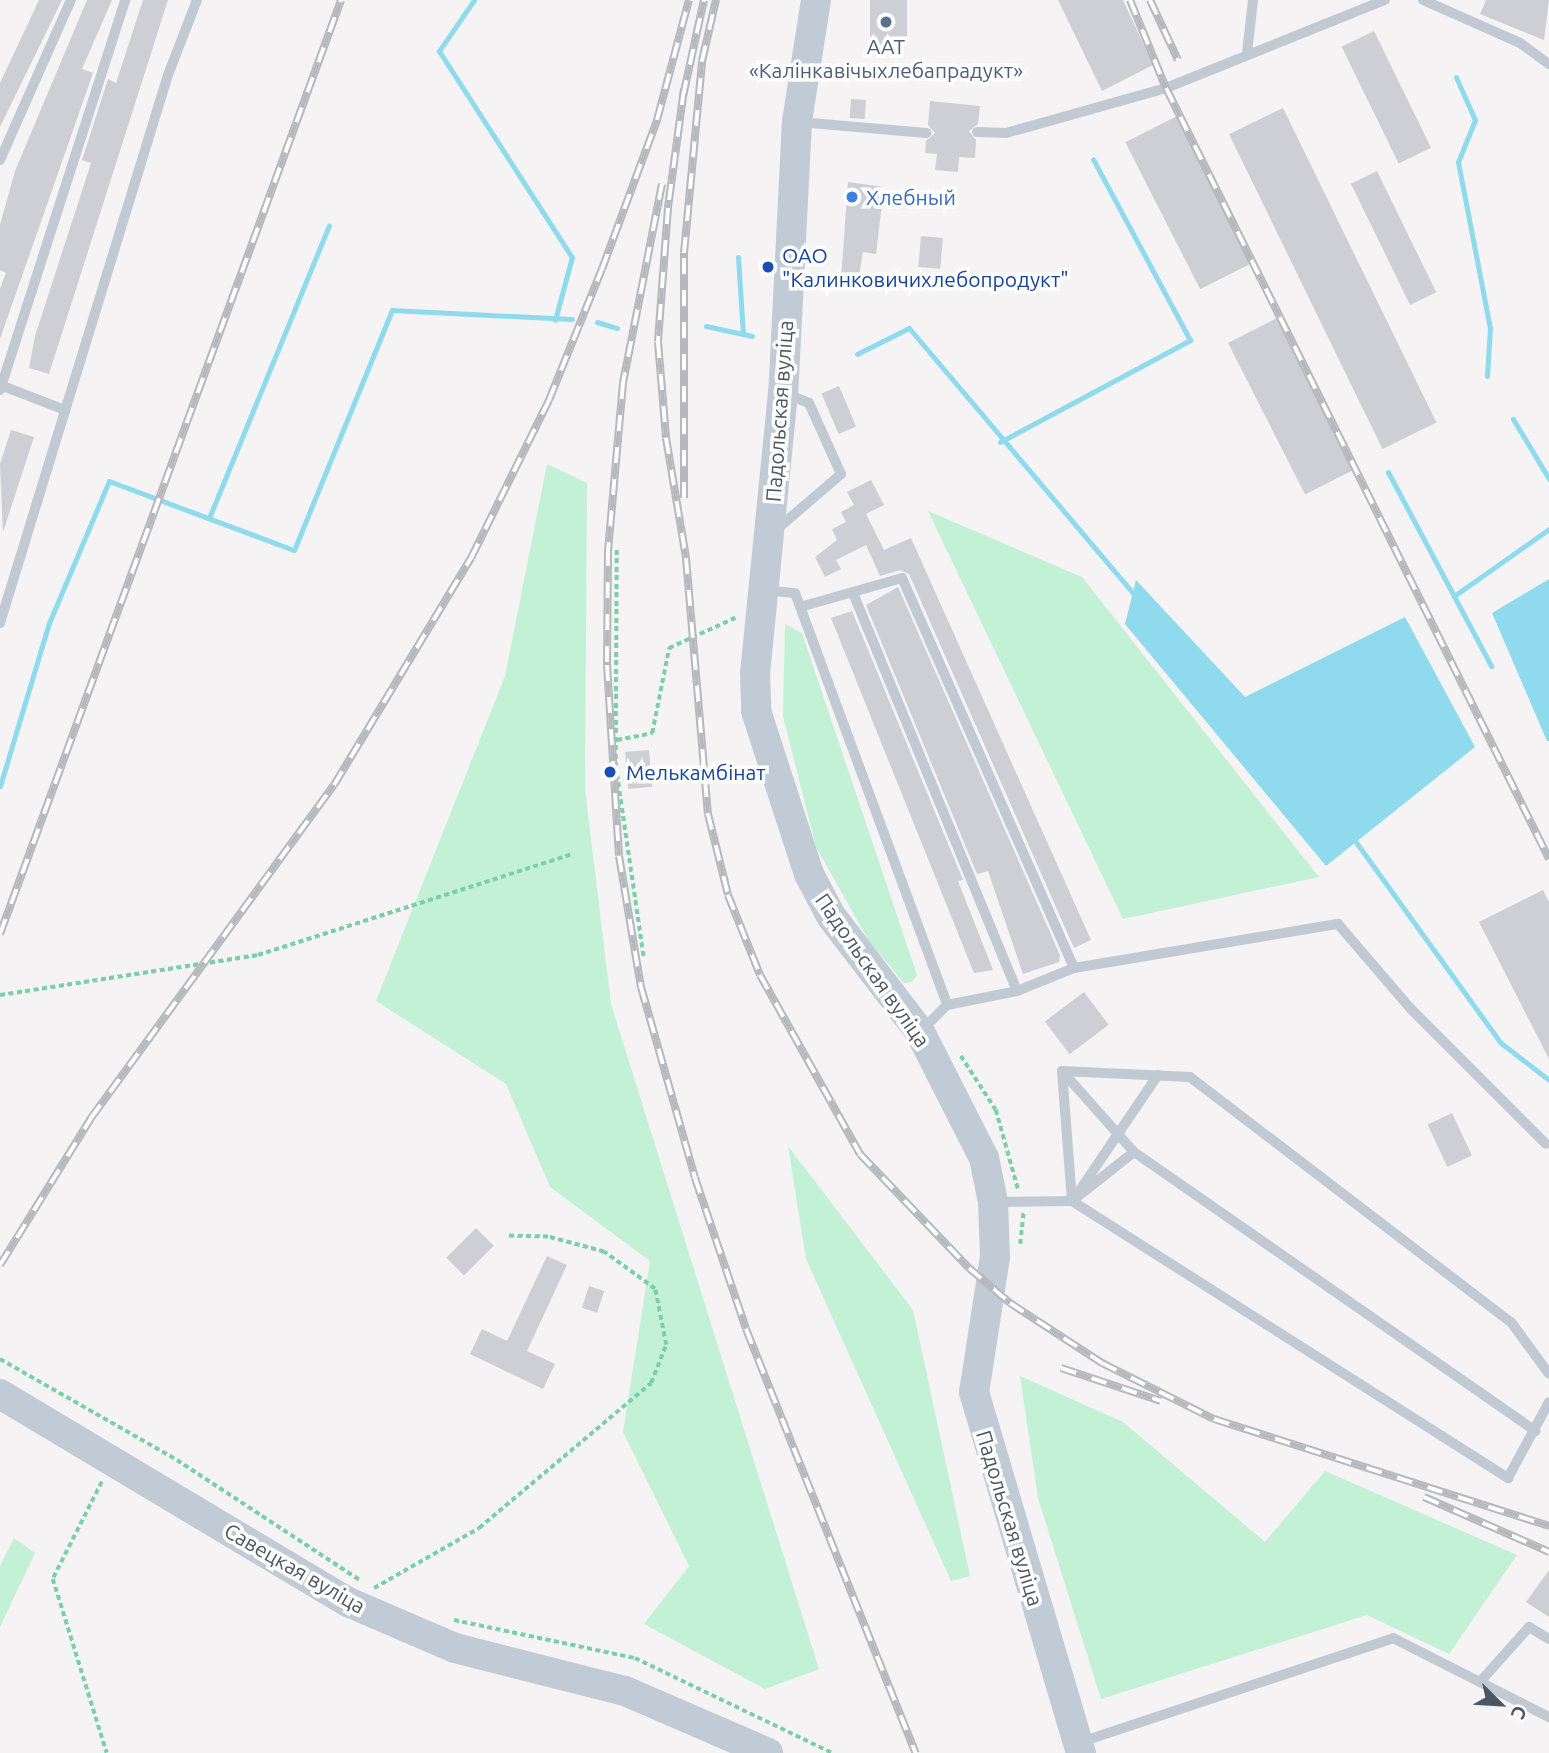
<!DOCTYPE html>
<meta charset="utf-8">
<style>
body{margin:0}
#map{position:relative;width:1549px;height:1753px;overflow:hidden;background:#f5f3f3;font-family:Ubuntu,sans-serif}
div>[style]{position:absolute}
[style*='--x']{left:calc(var(--x)*1px);top:calc(var(--y)*1px);width:calc(var(--w)*1px);rotate:calc(var(--a)*1deg)}
.green>*{inset:0;background:#c3f1d5}
.water>*{inset:0;background:#90daee}
.stream>*{height:5px;margin:-2.5px;padding:0 2.5px;transform-origin:2.5px;border-radius:2.5px;background:#90daee}
.building>*{inset:0;background:#cdcfd5;transform-origin:0 0}
.path>*{height:3.5px;margin-top:-1.75px;transform-origin:0;background:repeating-linear-gradient(90deg,#7ad0a6 0 5px,transparent 0 8.5px)}
.lane>*{height:10px;margin:-5px;padding:0 5px;transform-origin:5px;border-radius:5px;background:#c1cad2}
.secondary>*{height:30px;margin:-15px;padding:0 15px;transform-origin:15px;border-radius:15px;background:#c1cbd6}
.rail>*{height:8px;margin-top:-4px;transform-origin:0;background:repeating-linear-gradient(90deg,#fff 0 16px,#b5b8bd 0 32px);box-sizing:border-box;border-block:2px solid #b5b8bd}
.dots>*{width:19px;height:19px;translate:-50% -50%;box-sizing:border-box;border:4px solid #fff;border-radius:50%}
span{translate:-50% -50%;white-space:nowrap;text-align:center;line-height:1.15;-webkit-text-stroke:7px #fff;paint-order:stroke}
.service-label{font-size:21px;color:#4e5e75}
.shop-label{font-size:21px;color:#366cbe}
.left{translate:0 -50%;text-align:left}
.transit-label{font-size:21px;color:#164399}
.street-label{font-size:21px;color:#4a5661}
.north{position:absolute;left:1465px;top:1669px;width:70px;height:70px;-webkit-text-stroke:5px #fff;paint-order:stroke;rotate:114deg;font-size:19px;font-weight:700;line-height:28px;text-align:center;color:#4a5661}
.north::after{content:'';display:block;margin:auto;width:24px;height:32px;background:#4a5661;clip-path:polygon(50% 0,100% 100%,50% 72%,0 100%)}
</style>
<div id="map">
<div class="green">
<i style="clip-path:polygon(547px 464px,587px 483px,585px 789px,611px 1004px,819px 1669px,765px 1689px,644px 1624px,689px 1566px,623px 1432px,650px 1261px,550px 1187px,506px 1084px,376px 1001px,505px 676px)"></i>
<i style="clip-path:polygon(928px 511px,1082px 577px,1319px 877px,1123px 919px)"></i>
<i style="clip-path:polygon(785px 624px,802px 633px,917px 975px,912px 982px,904px 983px,869px 941px,816px 847px,783px 716px)"></i>
<i style="clip-path:polygon(788px 1146px,913px 1310px,970px 1576px,951px 1581px,806px 1259px)"></i>
<i style="clip-path:polygon(1020px 1376px,1123px 1422px,1265px 1542px,1325px 1471px,1517px 1555px,1449px 1654px,1367px 1615px,1101px 1699px,1038px 1498px)"></i>
<i style="clip-path:polygon(14px 1538px,35px 1553px,0 1627px,0 1566px)"></i>
</div>
<div class="water">
<i style="clip-path:polygon(1549px 579px,1549px 741px,1547px 741px,1492px 613px)"></i>
<i style="clip-path:polygon(1136px 580px,1245px 697px,1405px 617px,1475px 747px,1326px 866px,1125px 624px)"></i>
</div>
<div class="stream">
<i style="--x:474;--y:0;--w:62;--a:124.5"></i>
<i style="--x:439;--y:51;--w:245;--a:57.2"></i>
<i style="--x:572;--y:257;--w:65;--a:105.1"></i>
<i style="--x:1456;--y:77;--w:47;--a:66.2"></i>
<i style="--x:1475;--y:120;--w:45;--a:112"></i>
<i style="--x:1458;--y:162;--w:169;--a:79.1"></i>
<i style="--x:1490;--y:328;--w:48;--a:93.6"></i>
<i style="--x:738;--y:257;--w:77;--a:86.3"></i>
<i style="--x:597;--y:322;--w:21;--a:17"></i>
<i style="--x:706;--y:326;--w:47;--a:12.3"></i>
<i style="--x:857;--y:354;--w:58;--a:-26.6"></i>
<i style="--x:909;--y:328;--w:352;--a:49.8"></i>
<i style="--x:1513;--y:419;--w:70;--a:59"></i>
<i style="--x:1000;--y:442;--w:216;--a:-28.2"></i>
<i style="--x:1190;--y:340;--w:205;--a:-118.2"></i>
<i style="--x:1388;--y:472;--w:220;--a:62"></i>
<i style="--x:209;--y:518;--w:316;--a:-67.7"></i>
<i style="--x:1454;--y:596;--w:116;--a:-35.2"></i>
<i style="--x:0;--y:786;--w:170;--a:-73.3"></i>
<i style="--x:49;--y:623;--w:154;--a:-67.1"></i>
<i style="--x:109;--y:481;--w:197;--a:20.5"></i>
<i style="--x:294;--y:550;--w:259;--a:-67.8"></i>
<i style="--x:392;--y:310;--w:180;--a:2.9"></i>
<i style="--x:1353;--y:838;--w:253;--a:54.2"></i>
<i style="--x:1501;--y:1043;--w:61;--a:37.6"></i>
</div>
<div class="building">
<i style="clip-path:polygon(39px 0,62px 0,0 127px,0 83px)"></i>
<i style="clip-path:polygon(87px 0,112px 0,82px 69px,93px 73px,0 339px,0 289px,6px 273px,0 270px,0 225px,15px 171px)"></i>
<i style="clip-path:polygon(143px 0,168px 0,49px 374px,29px 368px,35px 336px,91px 163px,82px 160px,108px 79px,116px 83px)"></i>
<i style="left:870px;top:0;width:37px;height:45px"></i>
<i style="clip-path:polygon(1058px 0,1123px 0,1153px 65px,1102px 91px)"></i>
<i style="clip-path:polygon(1486px 0,1549px 0,1544px 40px,1480px 14px)"></i>
<i style="left:1374px;top:31px;width:130px;height:36px;rotate:64deg"></i>
<i style="left:851px;top:99px;width:15px;height:19px;rotate:4deg"></i>
<i style="clip-path:polygon(930px 101px,980px 106px,978px 124px,969px 131px,976px 140px,975px 158px,959px 157px,958px 172px,935px 170px,937px 154px,925px 153px,926px 141px,935px 133px,928px 125px)"></i>
<i style="left:1283px;top:108px;width:350px;height:60px;rotate:64deg"></i>
<i style="left:1177px;top:116px;width:165px;height:58px;rotate:63deg"></i>
<i style="left:1377px;top:171px;width:135px;height:29px;rotate:64deg"></i>
<i style="clip-path:polygon(848px 182px,884px 187px,876px 254px,863px 252px,858px 282px,841px 279px)"></i>
<i style="left:921px;top:236px;width:22px;height:31px;rotate:5deg"></i>
<i style="left:1277px;top:318px;width:170px;height:55px;rotate:63deg"></i>
<i style="left:839px;top:386px;width:44px;height:19px;rotate:67deg"></i>
<i style="clip-path:polygon(11px 430px,34px 437px,3px 532px,0 464px)"></i>
<i style="clip-path:polygon(871px 480px,884px 505px,866px 514px,884px 550px,911px 538px,1091px 940px,1074px 948px,909px 574px,900px 570px,880px 576px,866px 545px,836px 560px,841px 569px,825px 577px,815px 557px,837px 540px,832px 529px,846px 522px,841px 512px,854px 505px,847px 492px)"></i>
<i style="clip-path:polygon(898px 587px,1060px 955px,1059px 962px,1023px 974px,988px 871px,977px 874px,866px 605px)"></i>
<i style="clip-path:polygon(852px 611px,963px 880px,958px 881px,993px 970px,974px 973px,831px 618px)"></i>
<i style="left:649px;top:750px;width:37px;height:24px;rotate:85deg"></i>
<i style="clip-path:polygon(1543px 890px,1549px 902px,1549px 1059px,1479px 922px)"></i>
<i style="left:1084px;top:992px;width:41px;height:49px;rotate:53deg"></i>
<i style="left:1452px;top:1113px;width:47px;height:27px;rotate:65deg"></i>
<i style="left:476px;top:1228px;width:25px;height:42px;rotate:45deg"></i>
<i style="clip-path:polygon(547px 1256px,567px 1265px,527px 1351px,555px 1364px,543px 1389px,470px 1354px,482px 1329px,507px 1341px)"></i>
<i style="left:589px;top:1286px;width:16px;height:23px;rotate:18deg"></i>
<i style="clip-path:polygon(1549px 1570px,1549px 1617px,1526px 1602px)"></i>
</div>
<div class="path">
<i style="--x:617;--y:550;--w:216;--a:90.3"></i>
<i style="--x:616;--y:766;--w:194;--a:81.7"></i>
<i style="--x:617;--y:740;--w:36;--a:-11"></i>
<i style="--x:652;--y:733;--w:87;--a:-78.7"></i>
<i style="--x:669;--y:648;--w:75;--a:-24.5"></i>
<i style="--x:0;--y:995;--w:261;--a:-8.8"></i>
<i style="--x:258;--y:955;--w:328;--a:-17.8"></i>
<i style="--x:961;--y:1056;--w:64;--a:57.1"></i>
<i style="--x:996;--y:1110;--w:82;--a:74.4"></i>
<i style="--x:1020;--y:1244;--w:31;--a:-84"></i>
<i style="--x:0;--y:1359;--w:204;--a:29.7"></i>
<i style="--x:177;--y:1460;--w:220;--a:33.3"></i>
<i style="--x:102;--y:1482;--w:109;--a:116.8"></i>
<i style="--x:53;--y:1579;--w:182;--a:72.8"></i>
<i style="--x:374;--y:1588;--w:121;--a:-29.7"></i>
<i style="--x:479;--y:1528;--w:225;--a:-40.1"></i>
<i style="--x:651;--y:1383;--w:41;--a:-68.5"></i>
<i style="--x:666;--y:1345;--w:57;--a:-101.1"></i>
<i style="--x:655;--y:1289;--w:63;--a:-144"></i>
<i style="--x:604;--y:1252;--w:58;--a:-165"></i>
<i style="--x:548;--y:1237;--w:41;--a:-178.6"></i>
<i style="--x:454;--y:1620;--w:185;--a:11.9"></i>
<i style="--x:635;--y:1658;--w:219;--a:25.7"></i>
</div>
<div class="lane">
<i style="--x:1423;--y:0;--w:106;--a:23.9"></i>
<i style="--x:1520;--y:43;--w:36;--a:36"></i>
<i style="--x:1247;--y:53;--w:53;--a:-83.5"></i>
<i style="--x:799;--y:122;--w:128;--a:4.9"></i>
<i style="--x:977;--y:132;--w:29;--a:2"></i>
<i style="--x:1006;--y:133;--w:166;--a:-15.7"></i>
<i style="--x:1166;--y:88;--w:236;--a:-21.9"></i>
<i style="--x:0;--y:160;--w:175;--a:-66.1"></i>
<i style="--x:0;--y:385;--w:70;--a:21"></i>
<i style="--x:0;--y:390;--w:410;--a:-72.2"></i>
<i style="--x:776;--y:530;--w:86;--a:-40.7"></i>
<i style="--x:841;--y:474;--w:78;--a:-114.3"></i>
<i style="--x:809;--y:403;--w:27;--a:-158"></i>
<i style="--x:765;--y:590;--w:30;--a:6"></i>
<i style="--x:795;--y:593;--w:439;--a:69.7"></i>
<i style="--x:947;--y:1005;--w:71;--a:-11.3"></i>
<i style="--x:1017;--y:991;--w:61;--a:-22"></i>
<i style="--x:1074;--y:968;--w:268;--a:-9.5"></i>
<i style="--x:1338;--y:924;--w:111;--a:49.4"></i>
<i style="--x:1410;--y:1008;--w:192;--a:45"></i>
<i style="--x:853;--y:593;--w:430;--a:67.6"></i>
<i style="--x:800;--y:607;--w:106;--a:-15.9"></i>
<i style="--x:902;--y:578;--w:426;--a:66.2"></i>
<i style="--x:0;--y:623;--w:573;--a:-72.96"></i>
<i style="--x:168;--y:75;--w:80;--a:-68.9"></i>
<i style="--x:921;--y:1031;--w:37;--a:-45"></i>
<i style="--x:1062;--y:1071;--w:108;--a:48.4"></i>
<i style="--x:1134;--y:1152;--w:489;--a:34.8"></i>
<i style="--x:1080;--y:1190;--w:139;--a:-55.9"></i>
<i style="--x:1072;--y:1201;--w:130;--a:-94.4"></i>
<i style="--x:1062;--y:1071;--w:128;--a:2.7"></i>
<i style="--x:1190;--y:1077;--w:404;--a:37.4"></i>
<i style="--x:1511;--y:1322;--w:64;--a:53.8"></i>
<i style="--x:1072;--y:1201;--w:517;--a:32.43"></i>
<i style="--x:1508;--y:1478;--w:86;--a:-61.7"></i>
<i style="--x:996;--y:1202;--w:76;--a:-0.8"></i>
<i style="--x:1072;--y:1201;--w:79;--a:-38.3"></i>
<i style="--x:1480;--y:1682;--w:74;--a:-48.3"></i>
<i style="--x:1529;--y:1627;--w:23;--a:31"></i>
<i style="--x:1081;--y:1742;--w:329;--a:-18.4"></i>
<i style="--x:1393;--y:1638;--w:175;--a:26.9"></i>
</div>
<div class="secondary">
<i style="--x:816;--y:0;--w:122;--a:98.9"></i>
<i style="--x:797;--y:121;--w:272;--a:92.9"></i>
<i style="--x:783;--y:393;--w:281;--a:95.7"></i>
<i style="--x:755;--y:673;--w:38;--a:88"></i>
<i style="--x:756;--y:711;--w:171;--a:72"></i>
<i style="--x:809;--y:874;--w:47;--a:62.4"></i>
<i style="--x:831;--y:916;--w:146;--a:52.5"></i>
<i style="--x:920;--y:1032;--w:141;--a:63.1"></i>
<i style="--x:984;--y:1158;--w:45;--a:78.4"></i>
<i style="--x:993;--y:1202;--w:55;--a:87.9"></i>
<i style="--x:995;--y:1257;--w:137;--a:98.8"></i>
<i style="--x:974;--y:1392;--w:377;--a:73.5"></i>
<i style="--x:0;--y:1394;--w:405;--a:30.9"></i>
<i style="--x:348;--y:1602;--w:116;--a:23.3"></i>
<i style="--x:455;--y:1648;--w:175;--a:14.2"></i>
<i style="--x:625;--y:1691;--w:156;--a:23.4"></i>
</div>
<div class="rail">
<i style="--x:1130;--y:0;--w:95;--a:67.8"></i>
<i style="--x:1166;--y:88;--w:861;--a:63.58"></i>
<i style="--x:1150;--y:0;--w:66;--a:65"></i>
<i style="--x:684;--y:89;--w:120;--a:97.7"></i>
<i style="--x:668;--y:208;--w:134;--a:94.3"></i>
<i style="--x:658;--y:342;--w:96;--a:85.2"></i>
<i style="--x:666;--y:438;--w:122;--a:80.5"></i>
<i style="--x:686;--y:558;--w:257;--a:85.1"></i>
<i style="--x:708;--y:814;--w:83;--a:76.1"></i>
<i style="--x:728;--y:895;--w:86;--a:68.2"></i>
<i style="--x:760;--y:975;--w:205;--a:60.8"></i>
<i style="--x:860;--y:1154;--w:158;--a:46.3"></i>
<i style="--x:969;--y:1268;--w:54;--a:40.5"></i>
<i style="--x:1010;--y:1303;--w:110;--a:33.1"></i>
<i style="--x:1102;--y:1363;--w:125;--a:26.6"></i>
<i style="--x:1214;--y:1419;--w:352;--a:17.7"></i>
<i style="--x:683;--y:96;--w:98;--a:-77.7"></i>
<i style="--x:662;--y:184;--w:203;--a:101.1"></i>
<i style="--x:623;--y:383;--w:168;--a:95.1"></i>
<i style="--x:608;--y:550;--w:115;--a:90.5"></i>
<i style="--x:607;--y:665;--w:191;--a:86.4"></i>
<i style="--x:619;--y:856;--w:133;--a:80.5"></i>
<i style="--x:641;--y:987;--w:198;--a:74.2"></i>
<i style="--x:695;--y:1178;--w:159;--a:71.3"></i>
<i style="--x:746;--y:1329;--w:457;--a:68.2"></i>
<i style="--x:684;--y:498;--w:245;--a:-90"></i>
<i style="--x:684;--y:253;--w:193;--a:-84.6"></i>
<i style="--x:702;--y:61;--w:63;--a:-77.1"></i>
<i style="--x:0;--y:934;--w:994;--a:-69.94"></i>
<i style="--x:0;--y:1265;--w:173;--a:-58.2"></i>
<i style="--x:91;--y:1118;--w:412;--a:-53.9"></i>
<i style="--x:334;--y:785;--w:265;--a:-58.9"></i>
<i style="--x:471;--y:558;--w:176;--a:-63.7"></i>
<i style="--x:549;--y:400;--w:141;--a:-68"></i>
<i style="--x:602;--y:269;--w:159;--a:-69.7"></i>
<i style="--x:657;--y:120;--w:124;--a:-75.1"></i>
<i style="--x:1061;--y:1368;--w:105;--a:18.3"></i>
<i style="--x:1424;--y:1497;--w:137;--a:23.7"></i>
</div>
<div class="dots">
<i style="left:886px;top:22px;background:#5c6f8a"></i>
<i style="left:852px;top:197px;background:#3f7fe0"></i>
<i style="left:768px;top:267px;background:#1a4fb4"></i>
<i style="left:610px;top:772px;background:#1a4fb4"></i>
</div>
<div class="service-label">
<span style="left:886px;top:58px">ААТ<br>«Калінкавічыхлебапрадукт»</span>
</div>
<div class="shop-label">
<span class="left" style="left:866px;top:197px">Хлебный</span>
</div>
<div class="transit-label">
<span class="left" style="left:782px;top:267px">ОАО<br>"Калинковичихлебопродукт"</span>
<span class="left" style="left:626px;top:772px">Мелькамбінат</span>
</div>
<div class="street-label">
<span style="left:779px;top:411px;rotate:-86deg">Падольская вуліца</span>
<span style="left:873px;top:970px;rotate:55deg">Падольская вуліца</span>
<span style="left:1010px;top:1518px;rotate:73deg">Падольская вуліца</span>
<span style="left:295px;top:1568px;rotate:30deg">Савецкая вуліца</span>
</div>
<div class="north">С</div>
</div>
